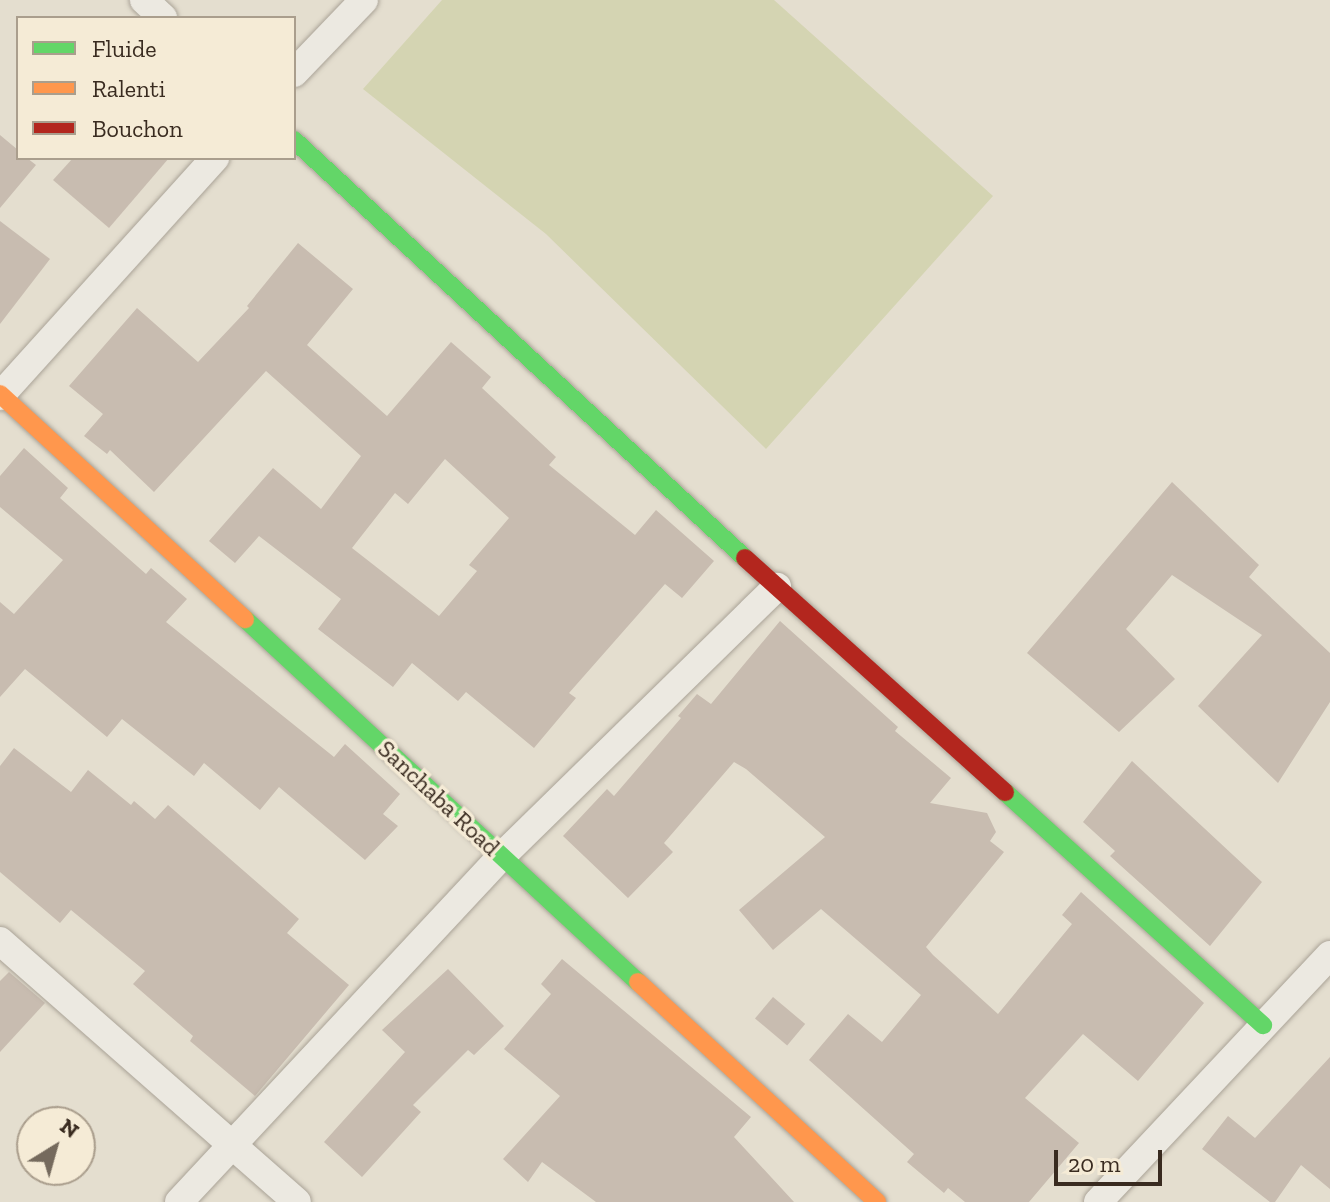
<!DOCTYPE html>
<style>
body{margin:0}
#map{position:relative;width:1330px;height:1202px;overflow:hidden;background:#e4decf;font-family:"Zilla Slab",serif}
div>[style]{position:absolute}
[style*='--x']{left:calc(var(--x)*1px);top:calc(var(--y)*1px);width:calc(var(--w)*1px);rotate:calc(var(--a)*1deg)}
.green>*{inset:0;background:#d4d4b2}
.building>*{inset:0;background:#c8bcb0;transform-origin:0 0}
.roads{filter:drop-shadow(0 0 2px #aaa397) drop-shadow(0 0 2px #aaa397)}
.street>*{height:28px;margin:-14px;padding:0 14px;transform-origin:14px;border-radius:14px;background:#ece9e1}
.fast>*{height:18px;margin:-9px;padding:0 9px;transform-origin:9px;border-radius:9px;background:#63d668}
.slow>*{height:18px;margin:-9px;padding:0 9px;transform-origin:9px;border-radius:9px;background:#ff974d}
.jam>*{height:18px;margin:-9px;padding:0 9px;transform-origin:9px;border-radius:9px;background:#b3261e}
span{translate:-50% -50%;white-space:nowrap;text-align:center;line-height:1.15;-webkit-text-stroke:7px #f5ebd6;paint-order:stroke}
.street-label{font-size:24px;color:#392b20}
.legend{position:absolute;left:16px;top:16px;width:280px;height:144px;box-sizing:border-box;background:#f5ebd6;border:2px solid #aa9e8d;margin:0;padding:10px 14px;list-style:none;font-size:24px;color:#392b20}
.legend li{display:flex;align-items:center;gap:16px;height:40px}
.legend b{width:40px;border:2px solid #aa9e8d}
.north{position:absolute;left:16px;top:1106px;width:80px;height:80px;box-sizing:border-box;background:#f5ebd6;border:2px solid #aa9e8d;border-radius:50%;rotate:37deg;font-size:22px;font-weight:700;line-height:32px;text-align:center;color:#392b20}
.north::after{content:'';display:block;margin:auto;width:28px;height:36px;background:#756a5d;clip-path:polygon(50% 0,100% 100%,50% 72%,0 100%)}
.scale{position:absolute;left:1054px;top:1150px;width:108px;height:36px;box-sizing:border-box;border:4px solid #392b20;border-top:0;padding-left:10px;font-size:24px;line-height:28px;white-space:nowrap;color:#392b20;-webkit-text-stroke:6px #f5ebd6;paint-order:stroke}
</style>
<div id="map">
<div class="green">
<i style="clip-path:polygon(442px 0,774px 0,993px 196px,766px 449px,546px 234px,363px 89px)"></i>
</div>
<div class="building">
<i style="clip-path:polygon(0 135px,18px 150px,18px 158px,27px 158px,36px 165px,0 208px)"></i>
<i style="clip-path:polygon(73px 158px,169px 158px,109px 228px,53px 180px)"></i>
<i style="clip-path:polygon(0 221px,50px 259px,0 324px)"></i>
<i style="clip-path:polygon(evenodd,298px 243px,353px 289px,307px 345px,387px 416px,451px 342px,491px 377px,482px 388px,556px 457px,549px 465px,635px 535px,656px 510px,714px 561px,682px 598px,665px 584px,569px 693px,576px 698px,534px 748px,466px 692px,458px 701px,412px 663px,393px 687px,318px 629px,341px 599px,259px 536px,235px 563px,209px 541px,273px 468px,321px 509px,361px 456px,266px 371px,154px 492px,110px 450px,107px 454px,84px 436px,103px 414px,69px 386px,137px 308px,198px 362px,249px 308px,247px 306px,298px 243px,445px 459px,509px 518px,469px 565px,477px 571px,439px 616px,352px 548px,395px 493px,408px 504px,445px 459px)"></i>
<i style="clip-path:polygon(24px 448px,68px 488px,60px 498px,146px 574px,151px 568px,187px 599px,166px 622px,334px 757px,345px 744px,400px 794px,383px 814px,398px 826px,365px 860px,279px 787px,260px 810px,204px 763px,194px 776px,122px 719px,107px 737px,25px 669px,0 697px,0 602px,14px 614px,63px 560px,0 507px,0 476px)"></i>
<i style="clip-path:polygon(1172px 482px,1259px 565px,1249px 577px,1330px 653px,1330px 702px,1278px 783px,1198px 706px,1262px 635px,1172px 575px,1126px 629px,1175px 679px,1119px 732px,1027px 653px)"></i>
<i style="clip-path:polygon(780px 621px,898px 727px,895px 731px,951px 778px,930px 803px,987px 813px,996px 832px,990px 841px,1004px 852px,926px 947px,933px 955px,998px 1014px,1072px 924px,1062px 915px,1081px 892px,1204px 1003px,1138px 1081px,1083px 1034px,1025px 1098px,1079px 1143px,1029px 1202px,965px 1202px,948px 1188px,944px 1193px,907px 1162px,914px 1154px,809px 1060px,848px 1014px,882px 1042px,921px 995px,821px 909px,773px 950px,739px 910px,825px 837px,746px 769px,734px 762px,664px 843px,673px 852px,628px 898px,563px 836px,607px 789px,614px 796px,681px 718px,678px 716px,697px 694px,711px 704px)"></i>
<i style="clip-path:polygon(14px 748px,71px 792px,88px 770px,131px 805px,134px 801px,155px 819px,168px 805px,299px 919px,287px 933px,349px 985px,255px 1096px,190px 1041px,193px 1036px,133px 984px,145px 971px,71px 910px,60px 923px,0 872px,0 766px)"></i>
<i style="clip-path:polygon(1132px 761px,1262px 882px,1210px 946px,1110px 856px,1115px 851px,1083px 822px)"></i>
<i style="clip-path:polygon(562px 959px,751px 1117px,734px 1137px,794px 1202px,596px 1202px,542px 1162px,528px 1182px,503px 1159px,560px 1096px,504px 1049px,551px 994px,541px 984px)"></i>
<i style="clip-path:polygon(448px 969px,504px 1026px,474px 1055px,468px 1050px,413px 1105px,421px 1112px,362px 1177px,324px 1142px,405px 1052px,382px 1030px)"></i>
<i style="clip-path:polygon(9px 972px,45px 1003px,0 1052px,0 981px)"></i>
<i style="left:773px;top:997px;width:42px;height:28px;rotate:40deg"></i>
<i style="clip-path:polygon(1330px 1057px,1330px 1189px,1301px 1165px,1275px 1202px,1270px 1202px,1202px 1149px,1228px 1116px,1255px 1138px)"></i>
</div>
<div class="roads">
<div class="street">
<i style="--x:144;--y:0;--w:26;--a:43"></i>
<i style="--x:294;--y:73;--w:101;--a:-46.2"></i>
<i style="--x:0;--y:396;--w:321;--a:-47.9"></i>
<i style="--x:0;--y:941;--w:395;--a:41.3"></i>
<i style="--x:179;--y:1202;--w:473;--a:-47"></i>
<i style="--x:502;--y:856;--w:385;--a:-44.4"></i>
<i style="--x:1098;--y:1202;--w:339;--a:-46.8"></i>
</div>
<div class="fast">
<i style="--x:294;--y:140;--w:615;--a:42.83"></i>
<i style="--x:245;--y:619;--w:535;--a:42.73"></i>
<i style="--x:1005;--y:792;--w:348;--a:42.1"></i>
</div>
<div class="slow">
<i style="--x:0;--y:394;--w:333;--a:42.6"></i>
<i style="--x:638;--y:982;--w:325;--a:42.6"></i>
</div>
<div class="jam">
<i style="--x:745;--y:558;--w:350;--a:42"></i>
</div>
</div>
<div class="street-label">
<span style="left:439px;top:798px;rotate:43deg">Sanchaba Road</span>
</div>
<ul class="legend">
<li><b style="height:10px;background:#63d668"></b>Fluide</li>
<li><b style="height:10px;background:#ff974d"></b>Ralenti</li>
<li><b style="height:10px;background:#b3261e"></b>Bouchon</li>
</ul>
<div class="north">N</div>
<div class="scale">20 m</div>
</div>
